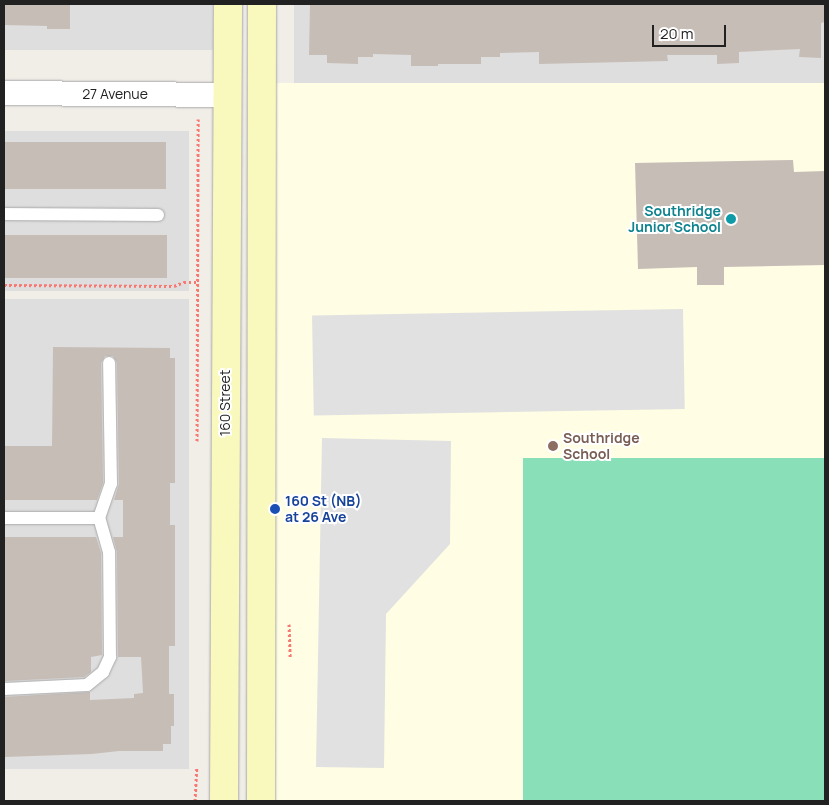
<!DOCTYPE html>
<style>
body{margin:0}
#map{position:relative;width:829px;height:805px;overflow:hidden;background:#f1eee8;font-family:Manrope,sans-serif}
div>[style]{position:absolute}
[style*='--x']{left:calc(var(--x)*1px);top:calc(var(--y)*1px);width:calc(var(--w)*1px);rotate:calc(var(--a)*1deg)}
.residential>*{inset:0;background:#dfdede;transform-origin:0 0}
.education>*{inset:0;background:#fffde4;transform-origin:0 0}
.pitch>*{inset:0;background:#88dfb8;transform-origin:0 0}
.parking>*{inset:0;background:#e1e1e1;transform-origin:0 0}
.building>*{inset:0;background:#c6bdb7;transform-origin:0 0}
.path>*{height:3px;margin-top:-1.5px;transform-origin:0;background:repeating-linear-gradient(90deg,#f87872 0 2.5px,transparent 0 5px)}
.roads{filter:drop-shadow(0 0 1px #a8a8a8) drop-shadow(0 0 1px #a8a8a8)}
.lane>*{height:12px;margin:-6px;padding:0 6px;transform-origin:6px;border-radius:6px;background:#fff}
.street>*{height:24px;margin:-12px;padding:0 12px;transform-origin:12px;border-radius:12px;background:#fff}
.secondary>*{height:28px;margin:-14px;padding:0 14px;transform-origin:14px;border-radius:14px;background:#f9f9be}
.dots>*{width:14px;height:14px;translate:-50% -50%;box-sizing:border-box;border:2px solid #fff;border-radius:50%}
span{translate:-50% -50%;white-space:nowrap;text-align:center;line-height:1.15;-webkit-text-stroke:4px #fff;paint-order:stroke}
.street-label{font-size:14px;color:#212121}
.culture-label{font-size:14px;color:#0d838f;font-weight:700}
.right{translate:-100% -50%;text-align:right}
.education-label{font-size:14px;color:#785e54;font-weight:700}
.left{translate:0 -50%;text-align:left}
.transit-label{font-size:14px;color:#164399;font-weight:700}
.frame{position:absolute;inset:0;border:5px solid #212121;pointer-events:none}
.scale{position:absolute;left:652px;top:25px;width:74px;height:22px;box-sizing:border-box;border:2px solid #212121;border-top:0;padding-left:6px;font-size:15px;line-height:18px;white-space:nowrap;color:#212121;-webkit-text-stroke:4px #fff;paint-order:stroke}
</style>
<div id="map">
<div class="residential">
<i style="left:4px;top:4px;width:209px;height:46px"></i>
<i style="left:294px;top:4px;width:531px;height:79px"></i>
<i style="left:189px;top:131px;width:160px;height:185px;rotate:90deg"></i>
<i style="left:4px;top:299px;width:185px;height:470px"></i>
</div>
<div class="education">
<i style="left:825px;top:83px;width:718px;height:551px;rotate:90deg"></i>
</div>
<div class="pitch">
<i style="left:825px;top:458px;width:343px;height:302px;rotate:90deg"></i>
</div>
<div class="parking">
<i style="left:683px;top:309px;width:100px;height:371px;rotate:89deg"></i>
<i style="clip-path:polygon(322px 438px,451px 441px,450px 544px,386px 614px,384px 768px,316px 767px)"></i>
</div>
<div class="building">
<i style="clip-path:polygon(4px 4px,70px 4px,70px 29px,47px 29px,47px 26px,4px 25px)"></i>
<i style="clip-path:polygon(310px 4px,825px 4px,825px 22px,821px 23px,821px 58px,799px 57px,800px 49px,739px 52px,739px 63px,717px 64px,717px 55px,667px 55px,668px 61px,539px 64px,539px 52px,500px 53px,500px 57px,481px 57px,481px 64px,438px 64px,438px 66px,411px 66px,411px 55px,373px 54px,373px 57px,358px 57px,358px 64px,327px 63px,327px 55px,309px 55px)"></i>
<i style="left:4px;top:142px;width:162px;height:47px"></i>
<i style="clip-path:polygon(793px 160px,794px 172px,825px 171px,825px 265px,724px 267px,724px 285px,697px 285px,697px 267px,638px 269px,635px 163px)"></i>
<i style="left:4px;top:235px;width:163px;height:43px"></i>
<i style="clip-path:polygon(53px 347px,170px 348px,170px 358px,175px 358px,175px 483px,170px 483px,170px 525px,175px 525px,175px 646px,169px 646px,169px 694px,174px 694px,174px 726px,171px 726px,171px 744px,163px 744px,163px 751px,119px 751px,92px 754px,4px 757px,4px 697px,90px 692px,90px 700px,134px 698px,134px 694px,143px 693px,141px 657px,118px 657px,117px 552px,113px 537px,123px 537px,123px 500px,114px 500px,119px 484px,117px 363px,113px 356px,105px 356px,101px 363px,103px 483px,97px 500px,4px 500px,4px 446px,52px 446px)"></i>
<i style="clip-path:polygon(4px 537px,96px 537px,101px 553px,102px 655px,91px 657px,91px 672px,84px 677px,4px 681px)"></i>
</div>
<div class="path">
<i style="--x:4;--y:285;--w:170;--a:0.3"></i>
<i style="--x:174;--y:286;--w:11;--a:-22"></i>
<i style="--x:184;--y:282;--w:13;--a:0"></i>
<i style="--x:197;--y:441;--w:322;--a:-89.8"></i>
<i style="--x:289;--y:624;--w:34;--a:88"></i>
<i style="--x:195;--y:801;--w:34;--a:-87"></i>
</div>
<div class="roads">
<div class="lane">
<i style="--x:4;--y:214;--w:154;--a:0.4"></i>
<i style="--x:4;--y:518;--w:95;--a:0"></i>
<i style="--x:4;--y:689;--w:83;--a:-2.8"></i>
<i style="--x:87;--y:685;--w:21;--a:-39"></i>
<i style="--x:103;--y:672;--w:17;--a:-65"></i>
<i style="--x:110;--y:657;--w:105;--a:-90.5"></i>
<i style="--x:109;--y:552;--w:35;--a:-106"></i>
<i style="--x:99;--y:518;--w:36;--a:-71"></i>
<i style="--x:111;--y:484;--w:121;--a:-90.9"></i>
</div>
<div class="street">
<i style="--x:4;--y:93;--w:223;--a:0.5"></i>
</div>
<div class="secondary">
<i style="--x:224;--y:801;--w:797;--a:-89.71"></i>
<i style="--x:261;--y:801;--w:797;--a:-89.93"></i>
</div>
</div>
<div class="dots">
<i style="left:731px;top:219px;background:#0f9aa8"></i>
<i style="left:553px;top:446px;background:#8d6e63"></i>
<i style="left:275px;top:509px;background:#1a4fb4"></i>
</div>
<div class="street-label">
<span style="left:115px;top:94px">27 Avenue</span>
<span style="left:225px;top:403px;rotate:-90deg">160 Street</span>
</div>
<div class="culture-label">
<span class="right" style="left:721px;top:219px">Southridge<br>Junior School</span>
</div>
<div class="education-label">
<span class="left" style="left:563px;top:446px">Southridge<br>School</span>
</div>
<div class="transit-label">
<span class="left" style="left:285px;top:509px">160 St (NB)<br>at 26 Ave</span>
</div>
<div class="frame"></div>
<div class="scale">20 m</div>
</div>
